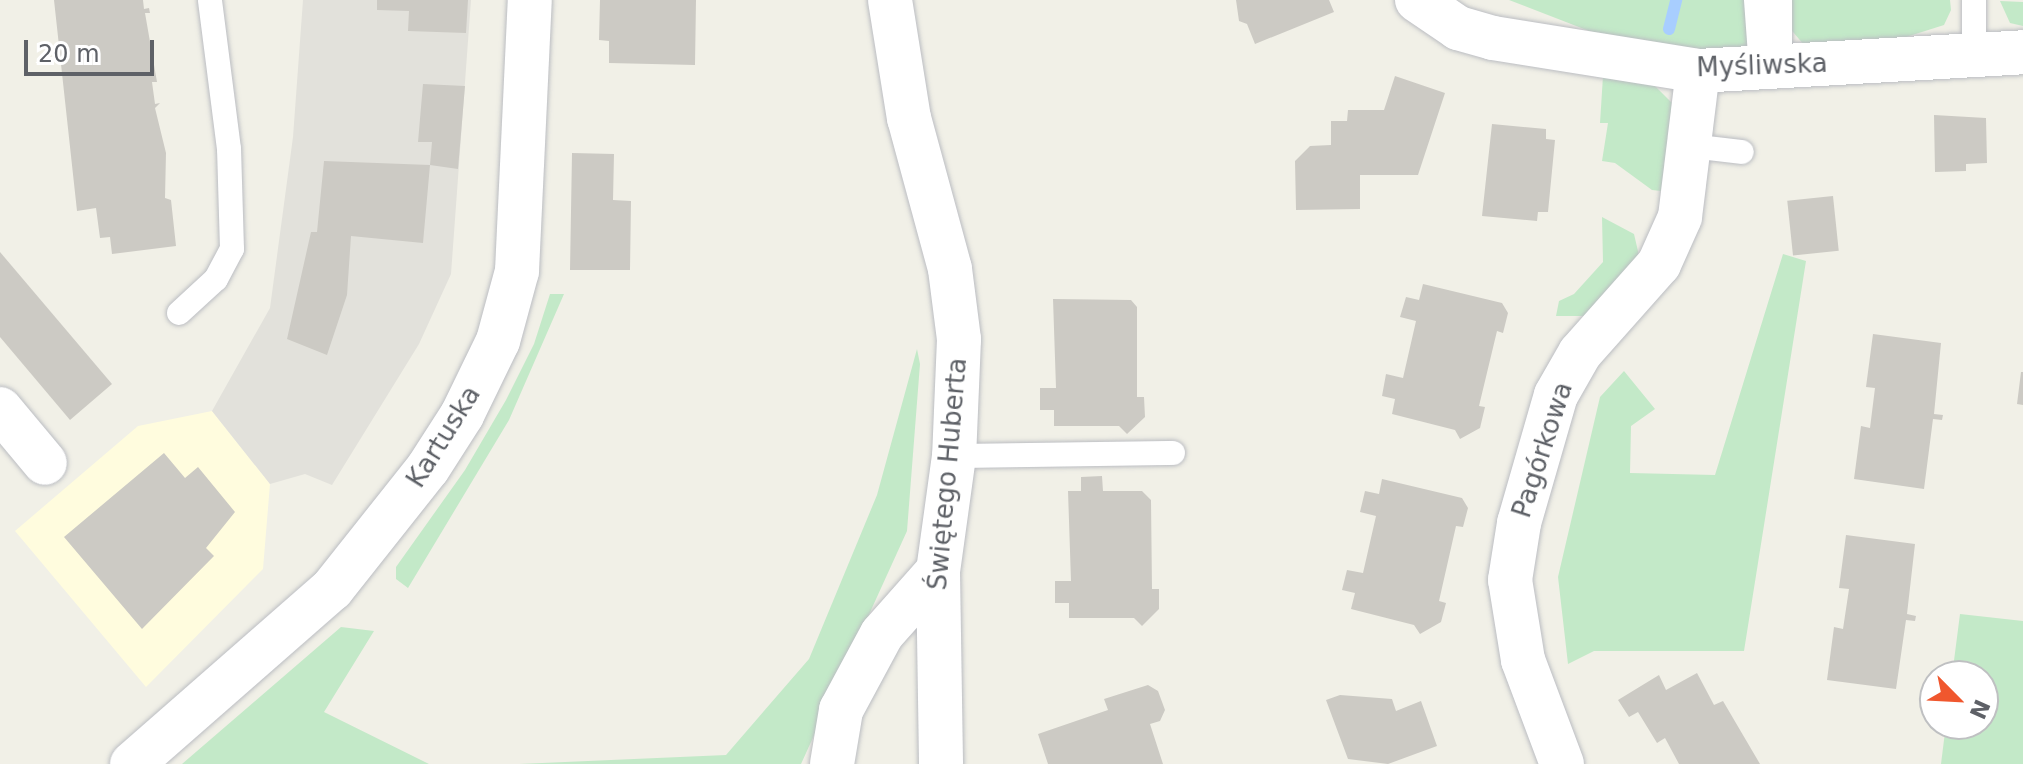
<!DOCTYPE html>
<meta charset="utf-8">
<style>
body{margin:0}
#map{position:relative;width:2023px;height:764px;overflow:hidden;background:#f1f0e7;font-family:"DejaVu Sans",sans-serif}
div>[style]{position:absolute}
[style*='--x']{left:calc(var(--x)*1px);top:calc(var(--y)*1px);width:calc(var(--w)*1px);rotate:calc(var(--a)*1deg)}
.commercial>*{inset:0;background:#fffcde}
.industrial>*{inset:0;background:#e2e1db}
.green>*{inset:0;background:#c3e9c8}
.stream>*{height:12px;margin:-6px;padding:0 6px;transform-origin:6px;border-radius:6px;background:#a8ceff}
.building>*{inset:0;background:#cccac4;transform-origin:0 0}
.roads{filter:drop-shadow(0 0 2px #bbbdc2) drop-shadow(0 0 2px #bbbdc2)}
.service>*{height:24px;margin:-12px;padding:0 12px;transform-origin:12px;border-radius:12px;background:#fff}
.minor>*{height:44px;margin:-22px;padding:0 22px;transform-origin:22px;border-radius:22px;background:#fff}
.tertiary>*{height:44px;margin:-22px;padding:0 22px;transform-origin:22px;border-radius:22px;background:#fff}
span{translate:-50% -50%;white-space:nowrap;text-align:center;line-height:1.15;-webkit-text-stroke:8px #fff;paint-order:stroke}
.street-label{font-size:26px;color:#5e6167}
.north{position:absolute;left:1919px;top:660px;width:80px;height:80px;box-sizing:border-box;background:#fff;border:2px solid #bfc0c2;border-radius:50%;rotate:114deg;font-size:22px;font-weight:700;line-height:32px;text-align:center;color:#5e6167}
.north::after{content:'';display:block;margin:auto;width:28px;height:36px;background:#f0572e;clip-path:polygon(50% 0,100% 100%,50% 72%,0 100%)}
.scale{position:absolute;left:24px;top:40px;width:130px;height:36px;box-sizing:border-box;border:4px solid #5e6167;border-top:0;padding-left:10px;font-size:24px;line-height:28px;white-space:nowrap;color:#5e6167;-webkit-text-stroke:6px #fff;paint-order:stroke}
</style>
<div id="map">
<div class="commercial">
<i style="clip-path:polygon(212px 411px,270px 484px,263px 569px,146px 687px,15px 531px,138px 426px)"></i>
</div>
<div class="industrial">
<i style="clip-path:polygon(303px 0,471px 0,451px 274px,419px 344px,332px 485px,305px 474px,270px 484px,212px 411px,270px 308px,293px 137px)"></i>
</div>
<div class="green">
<i style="clip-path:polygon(1509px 0,1747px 0,1748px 50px,1701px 52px,1602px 36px)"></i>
<i style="clip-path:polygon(1791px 0,1950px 0,1951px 10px,1944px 25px,1903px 38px,1804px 45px,1788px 26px)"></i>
<i style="clip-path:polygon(2000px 1px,2023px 2px,2023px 26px,2010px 23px)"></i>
<i style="clip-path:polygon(1603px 76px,1654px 85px,1674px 105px,1670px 192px,1652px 190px,1615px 163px,1602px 161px,1608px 123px,1600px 123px)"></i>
<i style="clip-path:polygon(1602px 217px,1634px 234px,1641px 264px,1586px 316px,1556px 316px,1559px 301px,1574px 294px,1603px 262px)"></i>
<i style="clip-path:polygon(1783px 254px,1806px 261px,1744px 651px,1594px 651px,1568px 664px,1558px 577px,1600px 397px,1624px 371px,1655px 409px,1631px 426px,1630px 473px,1715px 475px)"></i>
<i style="clip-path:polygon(550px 294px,564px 294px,509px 420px,408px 588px,396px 579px,396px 567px,465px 470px,506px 400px,534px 344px)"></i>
<i style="clip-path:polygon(917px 349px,920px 364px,907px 531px,801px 764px,519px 764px,726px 755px,809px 659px,877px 495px)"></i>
<i style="clip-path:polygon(1960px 614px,2023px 621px,2023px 764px,1941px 764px,1946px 724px,1983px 724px,1983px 676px,1952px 676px)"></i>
<i style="clip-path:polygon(341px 627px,374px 631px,324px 712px,429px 764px,182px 764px)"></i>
</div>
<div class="stream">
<i style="--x:1669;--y:29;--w:30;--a:-76"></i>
</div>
<div class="building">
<i style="clip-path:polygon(54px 0,143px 0,144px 9px,149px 8px,150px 13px,145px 13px,157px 82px,152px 82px,155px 104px,160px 103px,155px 108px,166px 153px,165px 198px,171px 200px,176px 246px,112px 254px,110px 237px,100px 238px,96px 208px,77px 211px)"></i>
<i style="clip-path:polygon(377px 0,468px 0,466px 33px,408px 31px,409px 11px,377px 10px)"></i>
<i style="clip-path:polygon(600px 0,696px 0,695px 65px,609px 63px,609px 41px,599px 40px)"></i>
<i style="clip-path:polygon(1236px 0,1329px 0,1334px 12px,1255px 44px,1247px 24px,1239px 21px)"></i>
<i style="clip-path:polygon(1395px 76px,1445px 93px,1418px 175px,1360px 175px,1360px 209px,1296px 210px,1295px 161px,1310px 146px,1331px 145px,1331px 121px,1347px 121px,1348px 110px,1384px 110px)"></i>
<i style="clip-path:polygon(423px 84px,465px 86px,458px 169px,430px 165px,432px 142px,418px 142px)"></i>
<i style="clip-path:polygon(1934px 115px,1986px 118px,1987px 163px,1966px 164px,1966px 171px,1935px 172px)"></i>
<i style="clip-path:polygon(1492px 124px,1546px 129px,1546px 139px,1555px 140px,1548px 212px,1538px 212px,1537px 221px,1482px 216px)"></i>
<i style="clip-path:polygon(572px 153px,614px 154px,613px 200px,631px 201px,630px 270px,570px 270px)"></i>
<i style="clip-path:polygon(324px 161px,430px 165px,423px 243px,351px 236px,347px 295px,327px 355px,287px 339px,311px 232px,317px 232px)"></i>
<i style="left:1833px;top:196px;width:55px;height:46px;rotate:84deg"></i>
<i style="clip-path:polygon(0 252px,112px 384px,70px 420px,0 337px)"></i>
<i style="clip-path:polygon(1423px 284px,1502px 303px,1508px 313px,1503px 333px,1497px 331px,1479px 406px,1485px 407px,1480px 428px,1460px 439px,1455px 430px,1392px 414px,1395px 399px,1382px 396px,1386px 374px,1403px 378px,1416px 321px,1400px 317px,1406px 297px,1419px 300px)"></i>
<i style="clip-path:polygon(1053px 299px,1131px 300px,1137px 307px,1137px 397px,1144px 397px,1145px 417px,1127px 434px,1119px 426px,1054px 426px,1054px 410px,1040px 410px,1040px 388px,1056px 388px)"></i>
<i style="clip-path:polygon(1873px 334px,1941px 343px,1934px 414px,1943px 415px,1942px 420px,1933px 419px,1924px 489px,1854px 479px,1861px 426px,1870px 428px,1875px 388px,1866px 387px)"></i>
<i style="clip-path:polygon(2021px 372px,2023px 372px,2023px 405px,2017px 404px)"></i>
<i style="clip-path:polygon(164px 453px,185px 478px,198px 467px,235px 512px,206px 548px,214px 556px,142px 629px,64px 537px)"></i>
<i style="clip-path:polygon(1102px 476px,1103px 491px,1142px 491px,1151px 500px,1152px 589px,1159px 589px,1159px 609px,1142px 626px,1134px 618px,1069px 618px,1069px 603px,1055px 603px,1055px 581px,1071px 581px,1068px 491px,1081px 491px,1081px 477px)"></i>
<i style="clip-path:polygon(1382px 479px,1462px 498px,1468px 508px,1463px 527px,1456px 526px,1439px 601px,1446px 603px,1441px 622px,1420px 634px,1414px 625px,1351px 609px,1355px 593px,1342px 590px,1347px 570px,1363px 573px,1376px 516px,1360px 512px,1365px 491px,1379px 494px)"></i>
<i style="clip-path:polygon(1846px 535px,1915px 544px,1907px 614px,1916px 616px,1915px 621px,1906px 620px,1896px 689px,1827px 680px,1834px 627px,1843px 629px,1849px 589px,1839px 588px)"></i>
<i style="clip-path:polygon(1697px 673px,1714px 705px,1723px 701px,1760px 764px,1679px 764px,1665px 738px,1657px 743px,1638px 712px,1629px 717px,1618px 700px,1659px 675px,1666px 690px)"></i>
<i style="clip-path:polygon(1148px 685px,1158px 691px,1165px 710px,1160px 721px,1150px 724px,1163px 764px,1048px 764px,1038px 734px,1108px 710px,1104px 699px)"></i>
<i style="clip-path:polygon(1340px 695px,1392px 699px,1396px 711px,1421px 701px,1437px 746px,1388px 764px,1348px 759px,1326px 700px)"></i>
</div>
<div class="roads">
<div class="service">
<i style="--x:1756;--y:0;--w:68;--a:85.8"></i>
<i style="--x:1974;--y:0;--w:53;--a:90"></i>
<i style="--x:1780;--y:67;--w:67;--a:-90"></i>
<i style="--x:1691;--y:146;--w:51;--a:6.7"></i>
<i style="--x:179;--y:313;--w:50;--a:-42.6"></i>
<i style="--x:216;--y:279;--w:34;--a:-62"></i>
<i style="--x:232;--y:249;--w:100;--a:-91.7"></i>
<i style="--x:229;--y:149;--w:150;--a:-97.3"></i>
<i style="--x:954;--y:456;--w:219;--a:-0.8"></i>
</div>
<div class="minor">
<i style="--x:890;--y:0;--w:120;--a:80.9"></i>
<i style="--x:909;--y:118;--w:156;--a:74.8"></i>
<i style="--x:950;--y:269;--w:71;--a:82.7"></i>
<i style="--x:959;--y:339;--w:117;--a:92.4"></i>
<i style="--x:954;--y:456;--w:116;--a:97.9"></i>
<i style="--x:938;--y:571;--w:193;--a:89.1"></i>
<i style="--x:1417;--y:0;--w:50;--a:34.3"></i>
<i style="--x:1458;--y:28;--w:36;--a:16"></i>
<i style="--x:1493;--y:38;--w:208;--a:9.1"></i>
<i style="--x:1698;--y:71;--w:326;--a:-3.3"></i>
<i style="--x:0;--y:409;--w:70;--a:50.2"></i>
<i style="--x:832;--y:764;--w:55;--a:-80.5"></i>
<i style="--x:841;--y:710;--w:86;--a:-61.7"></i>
<i style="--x:882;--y:634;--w:84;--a:-48.4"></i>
<i style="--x:1562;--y:764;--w:111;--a:-110.6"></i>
<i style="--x:1523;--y:660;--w:81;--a:-99.2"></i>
<i style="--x:1510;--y:580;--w:58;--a:-81"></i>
<i style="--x:1519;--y:523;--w:133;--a:-73.9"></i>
<i style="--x:1556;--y:395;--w:48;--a:-60.3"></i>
<i style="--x:1580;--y:353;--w:119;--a:-48.4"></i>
<i style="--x:1659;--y:264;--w:51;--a:-65.9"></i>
<i style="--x:1680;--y:217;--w:147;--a:-83"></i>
</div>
<div class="tertiary">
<i style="--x:132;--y:764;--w:266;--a:-41.2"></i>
<i style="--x:332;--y:589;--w:154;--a:-51.6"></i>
<i style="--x:428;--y:468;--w:63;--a:-57.3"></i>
<i style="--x:462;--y:415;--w:82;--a:-64.1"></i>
<i style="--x:498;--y:341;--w:73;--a:-74.8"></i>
<i style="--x:517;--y:271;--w:271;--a:-87.3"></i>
</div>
</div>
<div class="street-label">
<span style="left:1762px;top:66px;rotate:-2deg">Myśliwska</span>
<span style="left:444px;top:437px;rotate:-58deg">Kartuska</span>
<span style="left:1543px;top:450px;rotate:-72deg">Pagórkowa</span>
<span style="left:948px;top:474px;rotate:-85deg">Świętego Huberta</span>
</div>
<div class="north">N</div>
<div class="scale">20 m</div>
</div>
